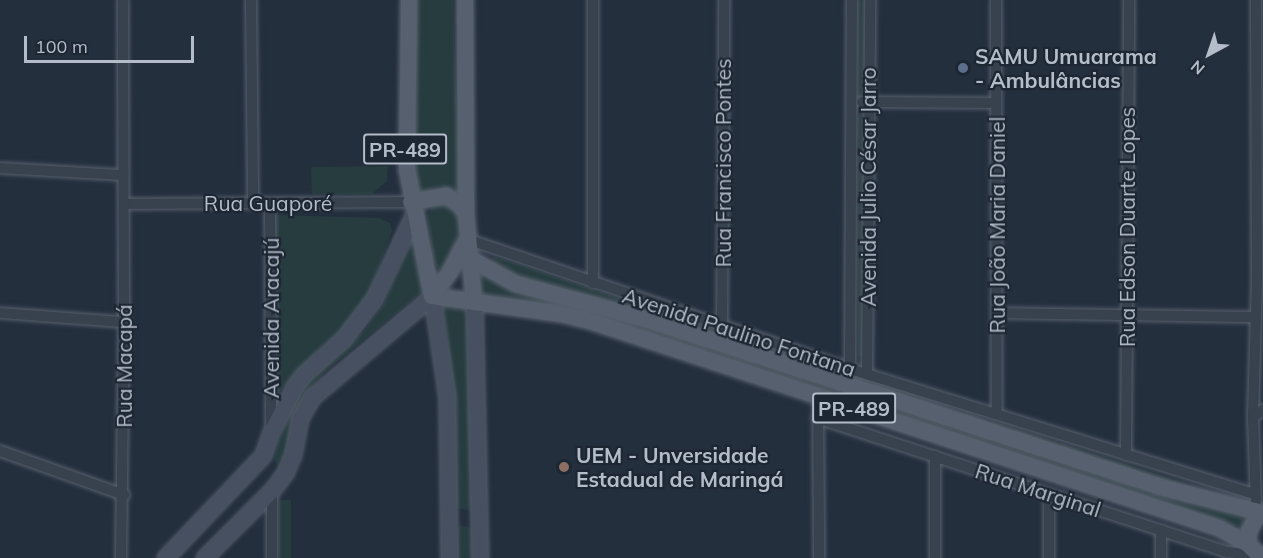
<!DOCTYPE html>
<meta charset="utf-8">
<style>
body{margin:0}
#map{position:relative;width:1263px;height:558px;overflow:hidden;background:#242f3e;font-family:Mulish,sans-serif}
div>[style]{position:absolute}
[style*='--x']{left:calc(var(--x)*1px);top:calc(var(--y)*1px);width:calc(var(--w)*1px);rotate:calc(var(--a)*1deg)}
.green>*{inset:0;background:#263c3f;transform-origin:0 0}
.roads{filter:drop-shadow(0 0 2px #565f6c) drop-shadow(0 0 2px #565f6c)}
.street>*{height:10px;margin:-5px;padding:0 5px;transform-origin:5px;border-radius:5px;background:#38414e}
.secondary>*{height:15px;margin:-7.5px;padding:0 7.5px;transform-origin:7.5px;border-radius:7.5px;background:#465061}
.primary>*{height:16px;margin:-8px;padding:0 8px;transform-origin:8px;border-radius:8px;background:#56606e}
.dots>*{width:16px;height:16px;translate:-50% -50%;box-sizing:border-box;border:3px solid #1d2633;border-radius:50%}
span{translate:-50% -50%;white-space:nowrap;text-align:center;line-height:1.15;-webkit-text-stroke:4.5px #1d2633;paint-order:stroke}
.shield-label span{padding:2px 4px;background:#1d2633;border:2px solid;border-radius:4px;-webkit-text-stroke-width:0}
.shield-label{font-size:20px;color:#b4bcc9;font-weight:700}
.poi-label{font-size:21px;color:#b4bcc9;font-weight:700}
.left{translate:0 -50%;text-align:left}
.street-label{font-size:21px;color:#b4bcc9}
.north{position:absolute;left:1179px;top:24px;width:60px;height:60px;-webkit-text-stroke:4px #1d2633;paint-order:stroke;rotate:220deg;font-size:16px;font-weight:700;line-height:24px;text-align:center;color:#b4bcc9}
.north::after{content:'';display:block;margin:auto;width:21px;height:27px;background:#b4bcc9;clip-path:polygon(50% 0,100% 100%,50% 72%,0 100%)}
.scale{position:absolute;left:24px;top:36px;width:170px;height:27px;box-sizing:border-box;border:3px solid #b4bcc9;border-top:0;padding-left:8px;font-size:18px;line-height:21px;white-space:nowrap;color:#b4bcc9;-webkit-text-stroke:4px #1d2633;paint-order:stroke}
</style>
<div id="map">
<div class="green">
<i style="clip-path:polygon(416px 0,453px 0,459px 194px,440px 186px,428px 190px,417px 198px,414px 157px)"></i>
<i style="clip-path:polygon(858px 0,865px 0,864px 98px,858px 98px)"></i>
<i style="left:858px;top:115px;width:6px;height:241px"></i>
<i style="clip-path:polygon(388px 166px,387px 181px,372px 194px,312px 194px,311px 167px)"></i>
<i style="clip-path:polygon(444px 202px,456px 212px,459px 233px,441px 274px,432px 258px,427px 215px,435px 204px)"></i>
<i style="clip-path:polygon(275px 215px,379px 218px,390px 223px,392px 231px,371px 290px,349px 324px,324px 344px,276px 396px)"></i>
<i style="clip-path:polygon(414px 234px,424px 290px,330px 367px,304px 395px,281px 466px,278px 467px,274px 459px,278px 441px,299px 393px,312px 376px,365px 330px,383px 305px)"></i>
<i style="clip-path:polygon(496px 257px,909px 395px,1240px 501px,1020px 440px,565px 288px,521px 279px,492px 262px,491px 258px)"></i>
<i style="clip-path:polygon(477px 274px,507px 288px,571px 302px,1241px 516px,1244px 520px,1242px 525px,1235px 526px,1223px 523px,593px 319px,479px 297px)"></i>
<i style="clip-path:polygon(443px 305px,466px 308px,468px 311px,473px 508px,471px 510px,458px 509px,455px 505px,457px 414px)"></i>
<i style="left:279px;top:500px;width:12px;height:58px"></i>
<i style="clip-path:polygon(460px 525px,472px 528px,472px 558px,457px 558px,457px 527px)"></i>
</div>
<div class="roads">
<div class="street">
<i style="--x:251;--y:0;--w:204;--a:89.4"></i>
<i style="--x:996;--y:0;--w:414;--a:89.9"></i>
<i style="--x:1256;--y:0;--w:280;--a:89.8"></i>
<i style="--x:1257;--y:280;--w:137;--a:91.7"></i>
<i style="--x:1253;--y:417;--w:84;--a:88"></i>
<i style="--x:862;--y:102;--w:134;--a:0.4"></i>
<i style="--x:0;--y:168;--w:123;--a:3.3"></i>
<i style="--x:124;--y:204;--w:287;--a:-0.4"></i>
<i style="--x:270;--y:204;--w:224;--a:89.7"></i>
<i style="--x:467;--y:239;--w:404;--a:18.7"></i>
<i style="--x:850;--y:369;--w:423;--a:17.2"></i>
<i style="--x:593;--y:283;--w:283;--a:-90"></i>
<i style="--x:0;--y:313;--w:124;--a:4.2"></i>
<i style="--x:998;--y:313;--w:258;--a:0.9"></i>
<i style="--x:722;--y:327;--w:327;--a:-89.6"></i>
<i style="--x:850;--y:369;--w:369;--a:-89.7"></i>
<i style="--x:867;--y:374;--w:374;--a:-89.5"></i>
<i style="--x:818;--y:396;--w:162;--a:89.6"></i>
<i style="--x:1253;--y:417;--w:12;--a:-35"></i>
<i style="--x:817;--y:418;--w:432;--a:18.1"></i>
<i style="--x:1228;--y:552;--w:32;--a:7"></i>
<i style="--x:0;--y:451;--w:132;--a:19.5"></i>
<i style="--x:1126;--y:455;--w:455;--a:-89.6"></i>
<i style="--x:935;--y:456;--w:102;--a:90"></i>
<i style="--x:272;--y:490;--w:68;--a:90"></i>
<i style="--x:1049;--y:494;--w:64;--a:90"></i>
<i style="--x:1161;--y:530;--w:28;--a:90"></i>
<i style="--x:121;--y:558;--w:236;--a:-89.3"></i>
<i style="--x:124;--y:322;--w:322;--a:-90.2"></i>
</div>
<div class="secondary">
<i style="--x:432;--y:296;--w:102;--a:81.6"></i>
<i style="--x:447;--y:397;--w:161;--a:89.3"></i>
<i style="--x:474;--y:302;--w:256;--a:88.7"></i>
<i style="--x:165;--y:558;--w:142;--a:-46.4"></i>
<i style="--x:263;--y:455;--w:24;--a:-71"></i>
<i style="--x:271;--y:432;--w:51;--a:-62.9"></i>
<i style="--x:294;--y:387;--w:15;--a:-53"></i>
<i style="--x:303;--y:375;--w:55;--a:-42.1"></i>
<i style="--x:344;--y:338;--w:49;--a:-52.4"></i>
<i style="--x:374;--y:299;--w:94;--a:-64.8"></i>
<i style="--x:204;--y:558;--w:96;--a:-45"></i>
<i style="--x:272;--y:490;--w:21;--a:-53"></i>
<i style="--x:285;--y:473;--w:21;--a:-67"></i>
<i style="--x:293;--y:454;--w:37;--a:-79"></i>
<i style="--x:300;--y:418;--w:24;--a:-60"></i>
<i style="--x:312;--y:397;--w:157;--a:-40.1"></i>
</div>
<div class="primary">
<i style="--x:409;--y:0;--w:169;--a:90.7"></i>
<i style="--x:407;--y:169;--w:129;--a:78.9"></i>
<i style="--x:465;--y:0;--w:214;--a:89.7"></i>
<i style="--x:466;--y:214;--w:88;--a:84.8"></i>
<i style="--x:411;--y:202;--w:36;--a:-10"></i>
<i style="--x:446;--y:196;--w:15;--a:32"></i>
<i style="--x:459;--y:204;--w:12;--a:55"></i>
<i style="--x:469;--y:258;--w:54;--a:29"></i>
<i style="--x:516;--y:284;--w:138;--a:15.1"></i>
<i style="--x:649;--y:320;--w:542;--a:18.07"></i>
<i style="--x:1164;--y:488;--w:102;--a:14.2"></i>
<i style="--x:432;--y:296;--w:131;--a:7.9"></i>
<i style="--x:562;--y:314;--w:32;--a:14"></i>
<i style="--x:593;--y:322;--w:659;--a:18.22"></i>
<i style="--x:1219;--y:528;--w:33;--a:29"></i>
<i style="--x:1248;--y:544;--w:20;--a:45"></i>
<i style="--x:432;--y:296;--w:30;--a:-53"></i>
<i style="--x:450;--y:272;--w:35;--a:-63"></i>
<i style="--x:1248;--y:544;--w:13;--a:-86"></i>
<i style="--x:1249;--y:531;--w:21;--a:-61"></i>
</div>
</div>
<div class="dots">
<i style="left:963px;top:68px;background:#5c6f8a"></i>
<i style="left:564px;top:467px;background:#8d6e63"></i>
</div>
<div class="shield-label">
<span style="left:405px;top:149px">PR-489</span>
<span style="left:854px;top:408px">PR-489</span>
</div>
<div class="poi-label">
<span class="left" style="left:975px;top:68px">SAMU Umuarama<br>- Ambulâncias</span>
<span class="left" style="left:576px;top:467px">UEM - Unversidade<br>Estadual de Maringá</span>
</div>
<div class="street-label">
<span style="left:723px;top:163px;rotate:-90deg">Rua Francisco Pontes</span>
<span style="left:868px;top:187px;rotate:-90deg">Avenida Julio César Jarro</span>
<span style="left:268px;top:203px">Rua Guaporé</span>
<span style="left:997px;top:225px;rotate:-90deg">Rua João Maria Daniel</span>
<span style="left:1127px;top:227px;rotate:-90deg">Rua Edson Duarte Lopes</span>
<span style="left:271px;top:318px;rotate:-90deg">Avenida Aracajú</span>
<span style="left:739px;top:332px;rotate:18deg">Avenida Paulino Fontana</span>
<span style="left:124px;top:366px;rotate:-90deg">Rua Macapá</span>
<span style="left:1038px;top:490px;rotate:18deg">Rua Marginal</span>
</div>
<div class="north">N</div>
<div class="scale">100 m</div>
</div>
